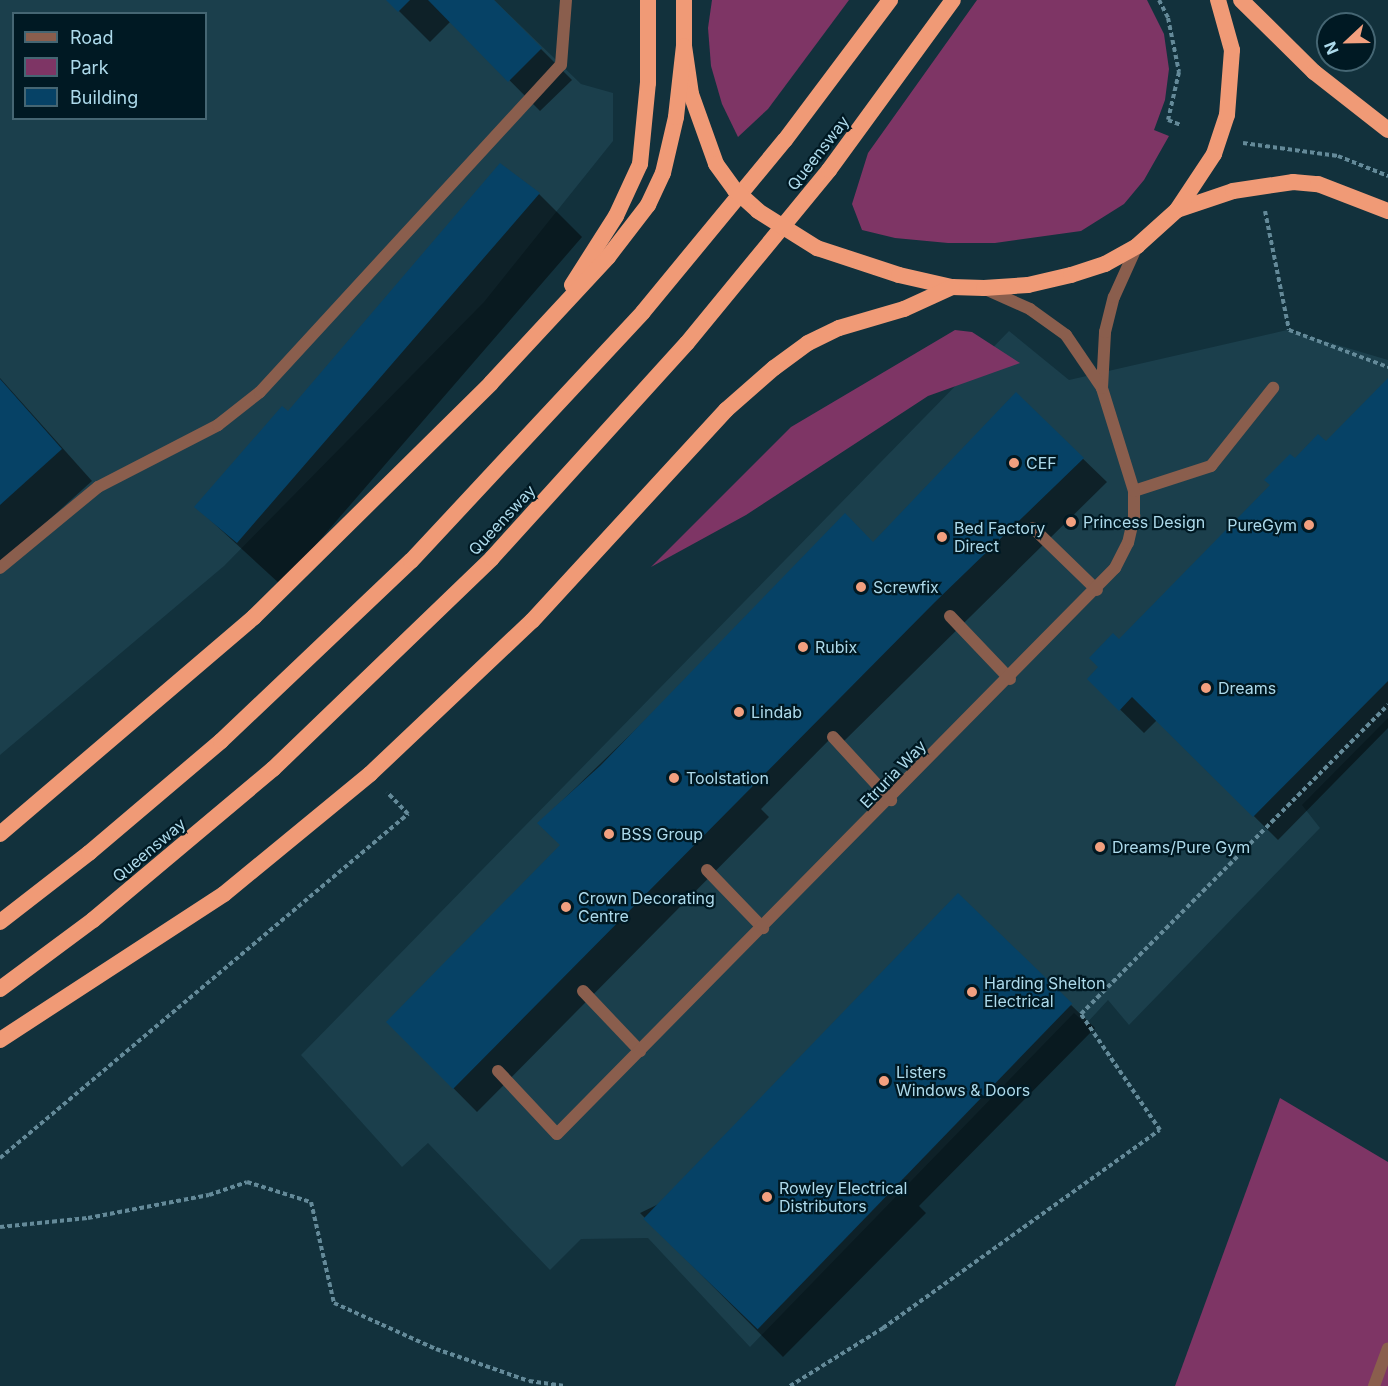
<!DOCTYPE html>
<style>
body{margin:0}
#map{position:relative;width:1388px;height:1386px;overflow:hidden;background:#12313c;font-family:Inter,sans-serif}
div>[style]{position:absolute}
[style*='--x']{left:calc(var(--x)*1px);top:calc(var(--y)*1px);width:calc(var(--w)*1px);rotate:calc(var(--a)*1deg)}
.built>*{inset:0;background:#1b3f4c}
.green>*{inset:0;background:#7e3565}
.shadow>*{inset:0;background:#0007}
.building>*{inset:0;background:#064266;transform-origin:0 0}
.path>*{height:4px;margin-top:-2px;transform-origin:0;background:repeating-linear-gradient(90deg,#648a99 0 4.5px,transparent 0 7.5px)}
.service>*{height:12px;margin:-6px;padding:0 6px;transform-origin:6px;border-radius:6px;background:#8a5e4d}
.minor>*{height:12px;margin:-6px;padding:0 6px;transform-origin:6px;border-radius:6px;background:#8a5e4d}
.trunk>*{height:16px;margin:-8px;padding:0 8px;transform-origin:8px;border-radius:8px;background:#f09a76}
.trunk-bridge>*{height:16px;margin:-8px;padding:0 8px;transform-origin:8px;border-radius:8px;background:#f09a76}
.dots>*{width:16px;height:16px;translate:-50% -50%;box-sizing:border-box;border:3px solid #001923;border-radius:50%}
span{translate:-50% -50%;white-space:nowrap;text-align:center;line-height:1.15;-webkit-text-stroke:4.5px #001923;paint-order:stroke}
.street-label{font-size:16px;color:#addaeb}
.poi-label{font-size:16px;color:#addaeb}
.left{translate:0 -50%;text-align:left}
.right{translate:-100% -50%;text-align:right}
.legend{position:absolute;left:12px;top:12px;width:195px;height:108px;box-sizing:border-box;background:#001923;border:2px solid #456673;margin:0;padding:8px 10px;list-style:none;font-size:18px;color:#addaeb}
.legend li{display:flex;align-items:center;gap:12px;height:30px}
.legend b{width:30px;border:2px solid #456673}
.north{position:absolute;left:1316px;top:12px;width:60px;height:60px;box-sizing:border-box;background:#001923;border:2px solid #456673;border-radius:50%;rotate:248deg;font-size:16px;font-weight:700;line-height:24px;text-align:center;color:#addaeb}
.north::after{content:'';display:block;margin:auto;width:21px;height:27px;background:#f2a07f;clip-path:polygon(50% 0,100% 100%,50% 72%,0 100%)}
</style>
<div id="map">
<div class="built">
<i style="clip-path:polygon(evenodd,0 0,494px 0,581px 84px,613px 93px,613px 141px,484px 302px,224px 566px,0 755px,0 0,14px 14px,206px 14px,206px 118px,14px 118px,14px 14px)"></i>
<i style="clip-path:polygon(1287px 330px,1388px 360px,1388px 718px,1302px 805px,1320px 828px,1129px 1025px,1108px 1000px,1086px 1024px,1074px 1013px,750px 1347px,648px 1238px,581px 1239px,550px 1270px,428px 1143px,402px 1167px,301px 1055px,1009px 331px,1069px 380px)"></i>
</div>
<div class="green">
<i style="clip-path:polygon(712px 0,849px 0,768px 109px,738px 137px,722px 104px,711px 66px,708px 28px)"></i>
<i style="clip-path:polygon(977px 0,1147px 0,1164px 34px,1169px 69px,1165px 100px,1154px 130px,1169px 136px,1144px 180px,1124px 204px,1081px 231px,995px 243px,948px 243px,895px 238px,862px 230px,852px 204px,868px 153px)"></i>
<i style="clip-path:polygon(955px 330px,972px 332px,1020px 363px,928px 396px,746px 515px,651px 567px,791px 427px)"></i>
<i style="clip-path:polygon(1280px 1098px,1388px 1162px,1388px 1386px,1175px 1386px)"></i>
</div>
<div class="shadow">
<i style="clip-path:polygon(388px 0,492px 0,572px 80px,540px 111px,451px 21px,430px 42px)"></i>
<i style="clip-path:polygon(500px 165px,539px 194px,582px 237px,281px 585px,196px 507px,288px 413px)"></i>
<i style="clip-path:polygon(0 378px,92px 481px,0 564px)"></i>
<i style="clip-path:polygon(1388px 380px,1388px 728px,1278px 840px,1157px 720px,1144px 733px,1089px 679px,1295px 460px,1326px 443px)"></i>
<i style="clip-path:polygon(1016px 394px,1107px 482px,843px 742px,835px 734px,761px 809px,769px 817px,477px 1112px,388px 1022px,562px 846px,539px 823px,660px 706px,873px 543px)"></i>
<i style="clip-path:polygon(1071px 1005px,1095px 1028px,919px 1206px,926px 1213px,783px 1357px,640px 1213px)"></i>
</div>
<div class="building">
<i style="clip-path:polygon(386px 0,410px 0,398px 12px)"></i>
<i style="clip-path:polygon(428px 0,494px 0,542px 48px,508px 82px)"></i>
<i style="clip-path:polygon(500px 163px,540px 193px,237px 543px,194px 507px,282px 406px,288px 411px)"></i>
<i style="clip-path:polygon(1388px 378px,1388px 681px,1253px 817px,1132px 697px,1119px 711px,1087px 679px,1098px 667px,1089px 658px,1113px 633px,1119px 639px,1270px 485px,1264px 480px,1290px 454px,1295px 458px,1318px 434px,1326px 441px)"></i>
<i style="clip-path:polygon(0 379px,62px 449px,0 505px)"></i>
<i style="clip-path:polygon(1016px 392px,1084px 458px,935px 602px,453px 1089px,386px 1022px,560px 845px,537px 823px,601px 765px,845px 513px,873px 542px)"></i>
<i style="left:958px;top:893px;width:159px;height:453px;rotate:44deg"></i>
</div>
<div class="path">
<i style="--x:1159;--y:0;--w:20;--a:63"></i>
<i style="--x:1168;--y:18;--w:55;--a:78.5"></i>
<i style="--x:1179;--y:72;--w:49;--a:102.9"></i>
<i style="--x:1168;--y:120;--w:14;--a:21"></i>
<i style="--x:1243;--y:143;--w:96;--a:7.8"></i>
<i style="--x:1338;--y:156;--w:54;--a:21.8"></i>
<i style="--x:1265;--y:211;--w:121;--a:78.6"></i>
<i style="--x:1289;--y:330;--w:106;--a:20.5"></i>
<i style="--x:0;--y:1158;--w:534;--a:-40.14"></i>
<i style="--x:408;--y:814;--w:30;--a:-134"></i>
<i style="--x:0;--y:1227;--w:88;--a:-5.8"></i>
<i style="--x:88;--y:1218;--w:123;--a:-10.8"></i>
<i style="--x:209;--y:1195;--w:40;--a:-18.9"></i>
<i style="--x:247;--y:1182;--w:67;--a:17.4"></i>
<i style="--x:311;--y:1202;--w:104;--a:77.2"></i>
<i style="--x:334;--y:1303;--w:112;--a:24.3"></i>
<i style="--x:436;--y:1349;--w:98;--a:19"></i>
<i style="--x:529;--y:1381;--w:36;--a:8"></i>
<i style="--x:790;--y:1386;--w:110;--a:-31.9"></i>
<i style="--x:883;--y:1328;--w:340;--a:-35.6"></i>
<i style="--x:1160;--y:1130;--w:140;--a:-124.3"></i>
<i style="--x:1081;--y:1014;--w:436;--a:-45.2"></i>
</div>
<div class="service">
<i style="--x:1134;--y:491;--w:81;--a:-18"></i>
<i style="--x:1211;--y:466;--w:100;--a:-51.5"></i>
<i style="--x:1033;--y:528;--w:89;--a:44.1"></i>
<i style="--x:0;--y:568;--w:127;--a:-39.6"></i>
<i style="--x:98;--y:487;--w:135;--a:-27.3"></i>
<i style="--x:218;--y:425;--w:53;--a:-38.2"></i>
<i style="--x:260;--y:392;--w:444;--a:-47.4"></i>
<i style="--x:950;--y:616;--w:87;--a:46.4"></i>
<i style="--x:833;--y:737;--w:86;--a:47.4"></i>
<i style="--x:707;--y:870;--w:81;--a:46"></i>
<i style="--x:583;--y:991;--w:83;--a:46.5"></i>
<i style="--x:498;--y:1071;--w:86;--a:46.9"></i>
</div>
<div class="minor">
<i style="--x:561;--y:65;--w:65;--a:-85.6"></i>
<i style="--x:1102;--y:388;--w:56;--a:-86.9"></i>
<i style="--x:1105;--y:332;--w:36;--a:-76"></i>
<i style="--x:1114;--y:297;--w:56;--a:-65.7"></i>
<i style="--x:557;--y:1134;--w:795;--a:-45.41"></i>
<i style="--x:1115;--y:568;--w:28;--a:-63"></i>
<i style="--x:1128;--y:543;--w:28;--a:-77"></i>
<i style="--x:1134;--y:516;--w:25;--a:-90"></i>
<i style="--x:1134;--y:491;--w:108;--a:-107.3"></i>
<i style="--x:1102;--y:388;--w:64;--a:-124.2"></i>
<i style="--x:1066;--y:335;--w:44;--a:-144.2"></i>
<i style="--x:1030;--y:309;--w:49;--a:-156"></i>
<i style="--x:1374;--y:1386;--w:40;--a:-69.8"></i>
</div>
<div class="trunk">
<i style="--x:684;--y:0;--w:46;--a:90"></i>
<i style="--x:684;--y:46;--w:49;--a:81.7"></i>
<i style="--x:691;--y:94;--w:74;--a:70.3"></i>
<i style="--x:1241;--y:0;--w:103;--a:44.6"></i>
<i style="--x:1314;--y:72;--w:94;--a:38.1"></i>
<i style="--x:1177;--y:210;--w:59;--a:-18.7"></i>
<i style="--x:1233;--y:191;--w:61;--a:-8.5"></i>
<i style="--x:1293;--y:182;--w:25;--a:5"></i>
<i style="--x:1318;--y:184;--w:75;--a:21.1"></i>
<i style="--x:817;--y:248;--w:86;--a:18.2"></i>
<i style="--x:899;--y:275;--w:54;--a:12.8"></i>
<i style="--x:952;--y:287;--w:32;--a:2"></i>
<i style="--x:984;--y:288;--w:44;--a:-3.9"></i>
<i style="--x:1028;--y:285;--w:44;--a:-13.1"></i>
<i style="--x:1071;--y:275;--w:36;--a:-18"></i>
<i style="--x:1105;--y:264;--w:37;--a:-29"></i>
<i style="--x:1137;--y:246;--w:54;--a:-42"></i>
<i style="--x:1177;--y:210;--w:67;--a:-56.5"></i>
<i style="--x:1214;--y:154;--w:41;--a:-71.6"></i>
<i style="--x:1227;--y:115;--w:65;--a:-85.6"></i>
<i style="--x:1232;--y:50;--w:52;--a:-105.6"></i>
<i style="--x:572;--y:285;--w:82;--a:-57.5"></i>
<i style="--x:616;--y:216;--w:57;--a:-65.2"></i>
<i style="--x:640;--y:164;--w:81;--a:-84.4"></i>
<i style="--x:648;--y:83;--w:83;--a:-90"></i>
<i style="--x:0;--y:834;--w:334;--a:-40.5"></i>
<i style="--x:254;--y:617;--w:333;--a:-44.6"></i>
<i style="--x:491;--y:383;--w:172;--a:-47.1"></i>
<i style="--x:608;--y:257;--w:66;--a:-52.4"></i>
<i style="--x:648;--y:205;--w:35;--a:-65"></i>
<i style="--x:663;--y:173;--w:57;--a:-76.9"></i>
<i style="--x:676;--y:117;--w:71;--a:-83.6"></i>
<i style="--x:0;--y:922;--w:113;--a:-37.8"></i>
<i style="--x:89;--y:853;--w:173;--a:-40.3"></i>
<i style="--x:221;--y:741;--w:262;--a:-43.5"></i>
<i style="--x:411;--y:561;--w:340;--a:-47"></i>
<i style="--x:643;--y:312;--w:223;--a:-50.5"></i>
<i style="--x:785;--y:140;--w:175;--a:-53.1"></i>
<i style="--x:0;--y:989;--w:116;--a:-36.6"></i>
<i style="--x:93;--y:920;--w:235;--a:-40"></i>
<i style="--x:273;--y:769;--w:304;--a:-43.9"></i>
<i style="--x:492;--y:558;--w:290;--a:-47.8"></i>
<i style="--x:687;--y:343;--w:224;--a:-50.6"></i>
<i style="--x:829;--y:170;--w:210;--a:-53.9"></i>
<i style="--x:0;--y:1040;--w:267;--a:-33.1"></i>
<i style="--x:224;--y:894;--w:189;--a:-39.4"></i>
<i style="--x:370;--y:774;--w:223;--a:-43.4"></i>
<i style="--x:532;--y:621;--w:287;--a:-47.4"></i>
<i style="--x:726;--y:410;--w:64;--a:-41.2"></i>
<i style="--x:774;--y:368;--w:42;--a:-36.3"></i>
<i style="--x:808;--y:343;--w:34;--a:-26"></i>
<i style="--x:839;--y:328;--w:68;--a:-16.3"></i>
<i style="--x:904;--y:309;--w:53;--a:-24.6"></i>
</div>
<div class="trunk-bridge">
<i style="--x:716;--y:164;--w:32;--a:54"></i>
<i style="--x:735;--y:190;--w:31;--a:42"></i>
<i style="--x:758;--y:211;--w:70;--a:32.1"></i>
</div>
<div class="dots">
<i style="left:1014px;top:463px;background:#f2a07f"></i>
<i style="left:1071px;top:522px;background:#f2a07f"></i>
<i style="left:1309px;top:525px;background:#f2a07f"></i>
<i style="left:942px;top:537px;background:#f2a07f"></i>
<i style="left:861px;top:587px;background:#f2a07f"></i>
<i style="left:803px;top:647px;background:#f2a07f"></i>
<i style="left:1206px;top:688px;background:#f2a07f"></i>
<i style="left:739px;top:712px;background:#f2a07f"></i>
<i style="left:674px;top:778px;background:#f2a07f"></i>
<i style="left:609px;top:834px;background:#f2a07f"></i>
<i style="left:1100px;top:847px;background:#f2a07f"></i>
<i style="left:566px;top:907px;background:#f2a07f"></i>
<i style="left:972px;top:992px;background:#f2a07f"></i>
<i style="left:884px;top:1081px;background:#f2a07f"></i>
<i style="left:767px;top:1197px;background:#f2a07f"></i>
</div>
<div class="street-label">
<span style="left:818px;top:153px;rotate:-52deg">Queensway</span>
<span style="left:502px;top:520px;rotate:-47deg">Queensway</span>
<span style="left:893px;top:774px;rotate:-46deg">Etruria Way</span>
<span style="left:149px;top:850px;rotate:-40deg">Queensway</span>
</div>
<div class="poi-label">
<span class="left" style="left:1026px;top:463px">CEF</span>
<span class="left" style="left:1083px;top:522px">Princess Design</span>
<span class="right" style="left:1297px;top:525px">PureGym</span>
<span class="left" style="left:954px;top:537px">Bed Factory<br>Direct</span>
<span class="left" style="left:873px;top:587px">Screwfix</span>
<span class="left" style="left:815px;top:647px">Rubix</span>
<span class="left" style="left:1218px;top:688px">Dreams</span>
<span class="left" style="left:751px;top:712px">Lindab</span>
<span class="left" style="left:686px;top:778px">Toolstation</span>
<span class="left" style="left:621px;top:834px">BSS Group</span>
<span class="left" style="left:1112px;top:847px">Dreams/Pure Gym</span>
<span class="left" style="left:578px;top:907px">Crown Decorating<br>Centre</span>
<span class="left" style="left:984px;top:992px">Harding Shelton<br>Electrical</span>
<span class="left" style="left:896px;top:1081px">Listers<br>Windows &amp; Doors</span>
<span class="left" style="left:779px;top:1197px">Rowley Electrical<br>Distributors</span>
</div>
<ul class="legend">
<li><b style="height:8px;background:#8a5e4d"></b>Road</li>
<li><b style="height:16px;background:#7e3565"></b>Park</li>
<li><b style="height:16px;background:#064266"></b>Building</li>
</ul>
<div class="north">N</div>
</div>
